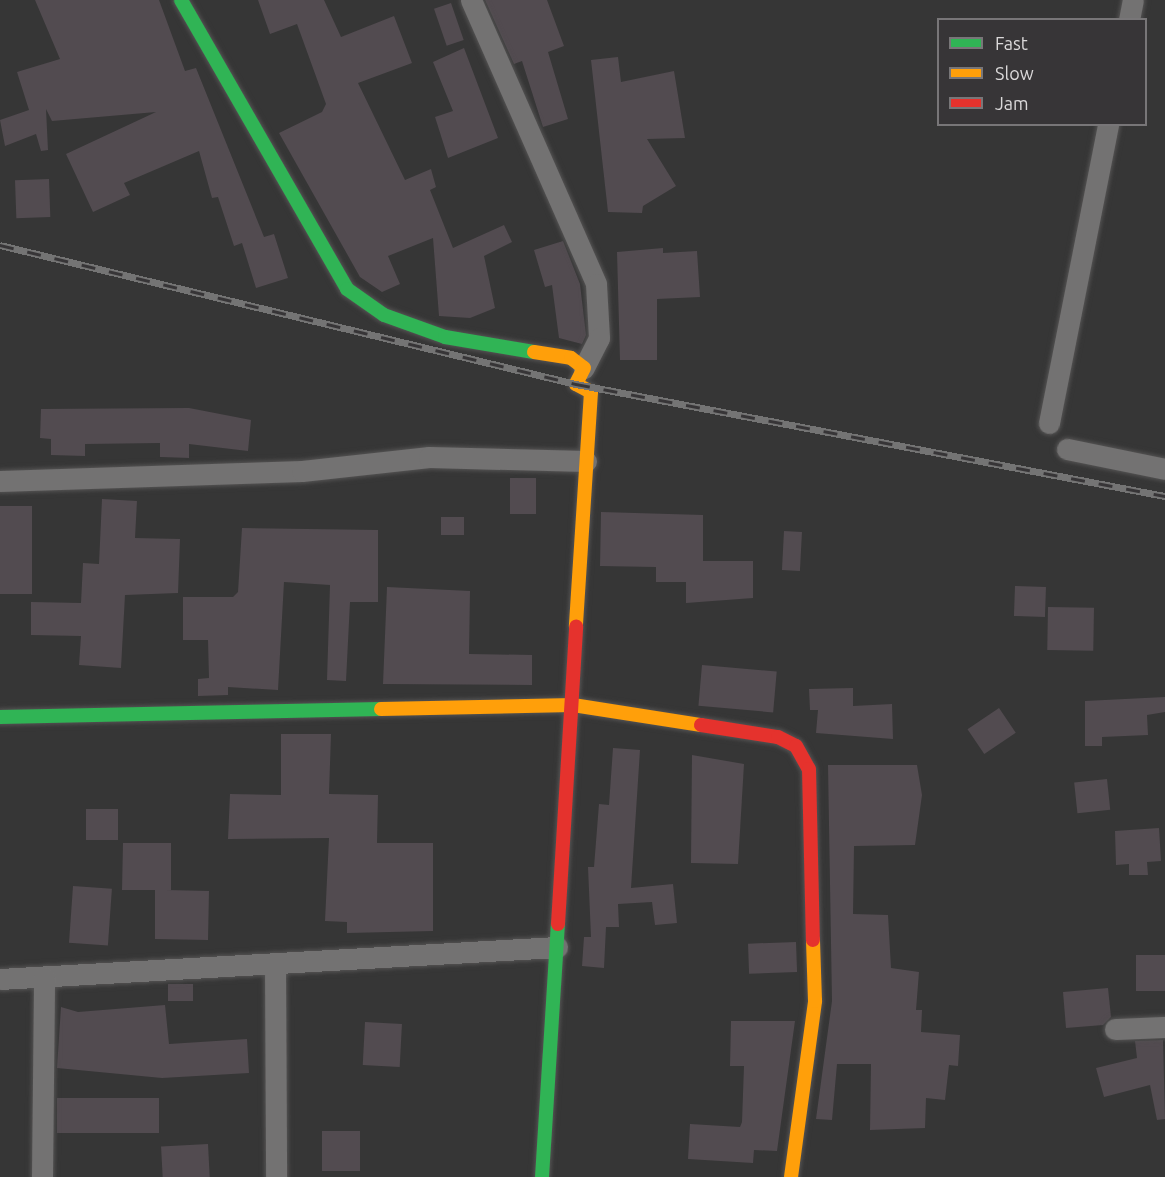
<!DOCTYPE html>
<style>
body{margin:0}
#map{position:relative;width:1165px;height:1177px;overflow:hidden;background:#363636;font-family:Ubuntu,sans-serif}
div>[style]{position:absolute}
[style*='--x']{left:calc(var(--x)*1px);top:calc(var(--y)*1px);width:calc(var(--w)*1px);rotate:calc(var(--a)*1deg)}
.building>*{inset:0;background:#524b50;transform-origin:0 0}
.roads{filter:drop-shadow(0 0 2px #545353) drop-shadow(0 0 2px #545353)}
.street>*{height:21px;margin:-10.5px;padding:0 10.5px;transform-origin:10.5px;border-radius:10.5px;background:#737272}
.fast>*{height:14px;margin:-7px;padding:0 7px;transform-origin:7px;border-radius:7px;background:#30b455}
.slow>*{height:14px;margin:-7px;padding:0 7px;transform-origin:7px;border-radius:7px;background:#ff9f0a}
.jam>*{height:14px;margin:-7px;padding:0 7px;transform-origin:7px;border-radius:7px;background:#e5322d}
.rail>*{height:7px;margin-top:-3.5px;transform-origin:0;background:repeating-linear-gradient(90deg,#373537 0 14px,#747474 0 28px);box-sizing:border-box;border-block:2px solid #747474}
span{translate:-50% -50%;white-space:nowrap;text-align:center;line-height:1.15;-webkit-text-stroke:5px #373537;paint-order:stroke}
.legend{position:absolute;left:937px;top:18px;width:210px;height:108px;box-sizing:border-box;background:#373537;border:2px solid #787678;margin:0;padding:8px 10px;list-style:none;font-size:18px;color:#dad8d9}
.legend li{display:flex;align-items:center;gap:12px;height:30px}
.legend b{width:30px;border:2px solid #787678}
</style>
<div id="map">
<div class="building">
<i style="clip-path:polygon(35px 0,159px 0,185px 71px,196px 68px,264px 237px,274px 234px,288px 278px,256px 288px,242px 243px,234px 246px,218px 197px,212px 198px,199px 151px,124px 183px,130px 195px,93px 212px,66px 154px,156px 112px,52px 121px,46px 109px,48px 150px,41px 151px,36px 134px,5px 146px,0 120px,29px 110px,17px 72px,60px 59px)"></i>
<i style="clip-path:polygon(258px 0,324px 0,341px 37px,394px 16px,412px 63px,358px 83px,405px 180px,431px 169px,436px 187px,430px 190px,453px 248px,504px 225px,512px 242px,484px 256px,495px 308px,470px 318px,439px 316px,433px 238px,388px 256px,400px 284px,382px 292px,360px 277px,279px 133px,322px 112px,326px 104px,297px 24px,270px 34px)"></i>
<i style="clip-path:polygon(485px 0,547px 0,564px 46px,548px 52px,568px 119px,543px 127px,522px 61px,514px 64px)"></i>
<i style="left:451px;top:3px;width:39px;height:18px;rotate:71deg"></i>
<i style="clip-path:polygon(464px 48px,498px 138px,448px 158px,435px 117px,453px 111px,433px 62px)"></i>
<i style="clip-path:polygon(618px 57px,621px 82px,674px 71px,685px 138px,647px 139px,676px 186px,643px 206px,642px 213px,608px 212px,591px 60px)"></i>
<i style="left:49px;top:179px;width:38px;height:34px;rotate:88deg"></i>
<i style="clip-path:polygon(563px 241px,580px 284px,586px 335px,582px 344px,559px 338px,552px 285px,545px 287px,534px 250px)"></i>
<i style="clip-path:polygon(663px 248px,663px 253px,697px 251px,700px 297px,657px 299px,657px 360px,620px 360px,617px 252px)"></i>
<i style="clip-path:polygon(189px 408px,251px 420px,248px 451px,189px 444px,189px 458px,160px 457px,160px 443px,85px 444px,85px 456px,51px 455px,51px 439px,40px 438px,41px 409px)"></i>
<i style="left:510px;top:478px;width:26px;height:36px"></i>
<i style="clip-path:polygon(102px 499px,137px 501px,135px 538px,180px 539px,178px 593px,125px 595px,121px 668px,79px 665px,81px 636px,31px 635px,31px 602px,81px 603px,83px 563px,99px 564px)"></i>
<i style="left:0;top:506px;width:32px;height:88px"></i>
<i style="clip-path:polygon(601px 512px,703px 515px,703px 561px,753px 561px,753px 598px,686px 603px,686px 582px,656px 582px,656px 567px,600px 566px)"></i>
<i style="left:441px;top:517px;width:23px;height:18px"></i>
<i style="clip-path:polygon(242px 528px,378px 530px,378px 602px,350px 602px,346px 681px,327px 680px,330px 585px,284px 582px,278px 690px,228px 687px,228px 695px,198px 696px,198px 679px,209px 678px,208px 640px,183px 640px,183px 597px,233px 597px,238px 592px)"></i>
<i style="left:784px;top:531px;width:18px;height:39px;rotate:3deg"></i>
<i style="left:1015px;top:586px;width:31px;height:30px;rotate:2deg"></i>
<i style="clip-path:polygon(387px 587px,470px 591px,469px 654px,532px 655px,532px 685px,383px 684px)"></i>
<i style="left:1048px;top:607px;width:46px;height:43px;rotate:1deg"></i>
<i style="left:702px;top:665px;width:75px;height:41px;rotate:5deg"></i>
<i style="clip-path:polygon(853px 688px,853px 706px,892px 704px,893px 739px,816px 733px,818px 710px,810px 710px,809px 689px)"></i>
<i style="clip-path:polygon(1165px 697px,1165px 712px,1147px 715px,1148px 735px,1102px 737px,1102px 746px,1085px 746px,1085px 701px)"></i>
<i style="left:999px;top:708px;width:30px;height:38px;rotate:56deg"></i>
<i style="clip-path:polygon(281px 734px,331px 734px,329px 794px,378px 795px,377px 843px,433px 843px,433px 931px,347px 933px,347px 922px,325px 921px,329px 838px,228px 839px,230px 794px,281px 795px)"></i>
<i style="clip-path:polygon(613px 748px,640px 750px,631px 888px,673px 884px,677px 923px,655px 925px,652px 902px,618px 904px,619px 927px,606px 927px,604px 968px,582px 966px,584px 937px,591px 937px,588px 867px,594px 867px,599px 804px,609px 805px)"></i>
<i style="clip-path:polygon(692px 755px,744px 764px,738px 864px,691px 863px)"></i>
<i style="clip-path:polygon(828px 765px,917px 765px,922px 795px,915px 845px,854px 846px,853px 914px,888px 915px,891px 968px,919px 972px,916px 1010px,922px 1010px,921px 1032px,960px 1035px,958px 1066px,949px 1065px,945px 1100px,926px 1098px,925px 1128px,870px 1130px,871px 1064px,837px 1064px,832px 1120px,816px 1119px,832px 1001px)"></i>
<i style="left:1107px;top:779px;width:31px;height:33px;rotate:84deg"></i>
<i style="left:86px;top:809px;width:32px;height:31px"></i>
<i style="clip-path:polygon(1159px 828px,1161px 861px,1147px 862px,1148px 875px,1129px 875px,1129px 864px,1116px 865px,1115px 831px)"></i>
<i style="clip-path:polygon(123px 843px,171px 843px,171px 890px,166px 890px,209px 891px,208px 940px,155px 939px,155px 890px,122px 890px)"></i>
<i style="left:73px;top:886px;width:39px;height:57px;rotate:4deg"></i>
<i style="left:796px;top:942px;width:30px;height:48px;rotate:88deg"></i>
<i style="left:1136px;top:955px;width:29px;height:36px"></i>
<i style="left:193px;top:984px;width:17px;height:25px;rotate:90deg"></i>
<i style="clip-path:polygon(1108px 988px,1111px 1017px,1103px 1025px,1066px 1028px,1063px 992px)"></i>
<i style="clip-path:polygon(165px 1005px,169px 1044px,247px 1039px,249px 1073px,162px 1078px,57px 1068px,61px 1007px,78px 1012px)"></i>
<i style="clip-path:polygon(731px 1021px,795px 1021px,777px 1151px,754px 1150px,753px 1163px,688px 1159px,690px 1124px,740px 1127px,742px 1122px,744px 1066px,730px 1066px)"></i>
<i style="left:365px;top:1022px;width:37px;height:43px;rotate:3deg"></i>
<i style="clip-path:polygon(1163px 1040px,1165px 1119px,1157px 1120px,1150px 1085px,1104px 1097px,1096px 1068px,1137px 1058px,1135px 1041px)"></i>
<i style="left:159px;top:1098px;width:35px;height:102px;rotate:90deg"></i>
<i style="left:322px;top:1131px;width:38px;height:40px"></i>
<i style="left:208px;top:1144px;width:33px;height:47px;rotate:87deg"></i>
</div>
<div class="roads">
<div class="street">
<i style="--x:471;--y:0;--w:310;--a:66.2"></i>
<i style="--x:596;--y:284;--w:54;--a:86.8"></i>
<i style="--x:599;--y:338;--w:34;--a:117"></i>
<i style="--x:1129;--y:20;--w:20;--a:-79"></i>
<i style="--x:1049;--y:423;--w:305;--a:-78.8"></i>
<i style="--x:1067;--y:449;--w:100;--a:11.5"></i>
<i style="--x:0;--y:481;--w:302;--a:-1.9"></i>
<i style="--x:302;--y:471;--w:128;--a:-6.3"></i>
<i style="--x:429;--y:457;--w:157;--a:1.5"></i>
<i style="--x:275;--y:963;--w:214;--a:89.7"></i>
<i style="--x:0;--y:979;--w:558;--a:-3.29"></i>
<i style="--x:1115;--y:1029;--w:50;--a:-2.3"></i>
<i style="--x:42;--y:1177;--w:200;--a:-89.4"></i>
</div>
<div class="fast">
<i style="--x:181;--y:0;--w:333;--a:60.1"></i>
<i style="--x:347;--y:289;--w:45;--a:35.1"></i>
<i style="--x:384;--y:315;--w:65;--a:19.8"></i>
<i style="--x:445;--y:337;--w:90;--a:9.6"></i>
<i style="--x:0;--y:717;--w:381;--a:-1.2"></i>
<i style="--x:542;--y:1177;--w:254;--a:-86.4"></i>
</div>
<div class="slow">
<i style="--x:534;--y:352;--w:37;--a:9"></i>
<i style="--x:571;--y:358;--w:16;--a:38"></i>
<i style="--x:584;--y:368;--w:18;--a:117"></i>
<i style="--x:576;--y:384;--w:17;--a:28"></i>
<i style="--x:591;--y:392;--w:235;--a:93.7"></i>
<i style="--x:381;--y:709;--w:192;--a:-1.2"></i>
<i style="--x:573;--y:705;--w:130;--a:8.9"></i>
<i style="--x:791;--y:1177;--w:178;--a:-82.2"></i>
<i style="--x:815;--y:1001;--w:61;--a:-91.9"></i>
</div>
<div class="jam">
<i style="--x:701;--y:725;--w:78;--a:8.9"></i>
<i style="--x:778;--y:737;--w:20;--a:27"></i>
<i style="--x:796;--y:746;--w:26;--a:61"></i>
<i style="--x:809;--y:769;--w:171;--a:88.7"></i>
<i style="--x:558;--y:924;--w:298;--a:-86.5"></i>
</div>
</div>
<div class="rail">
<i style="--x:0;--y:245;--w:593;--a:13.57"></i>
<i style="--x:576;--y:384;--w:600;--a:10.77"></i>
</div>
<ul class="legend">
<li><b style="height:8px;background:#30b455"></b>Fast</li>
<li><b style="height:8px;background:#ff9f0a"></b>Slow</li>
<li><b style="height:8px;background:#e5322d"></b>Jam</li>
</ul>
</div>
